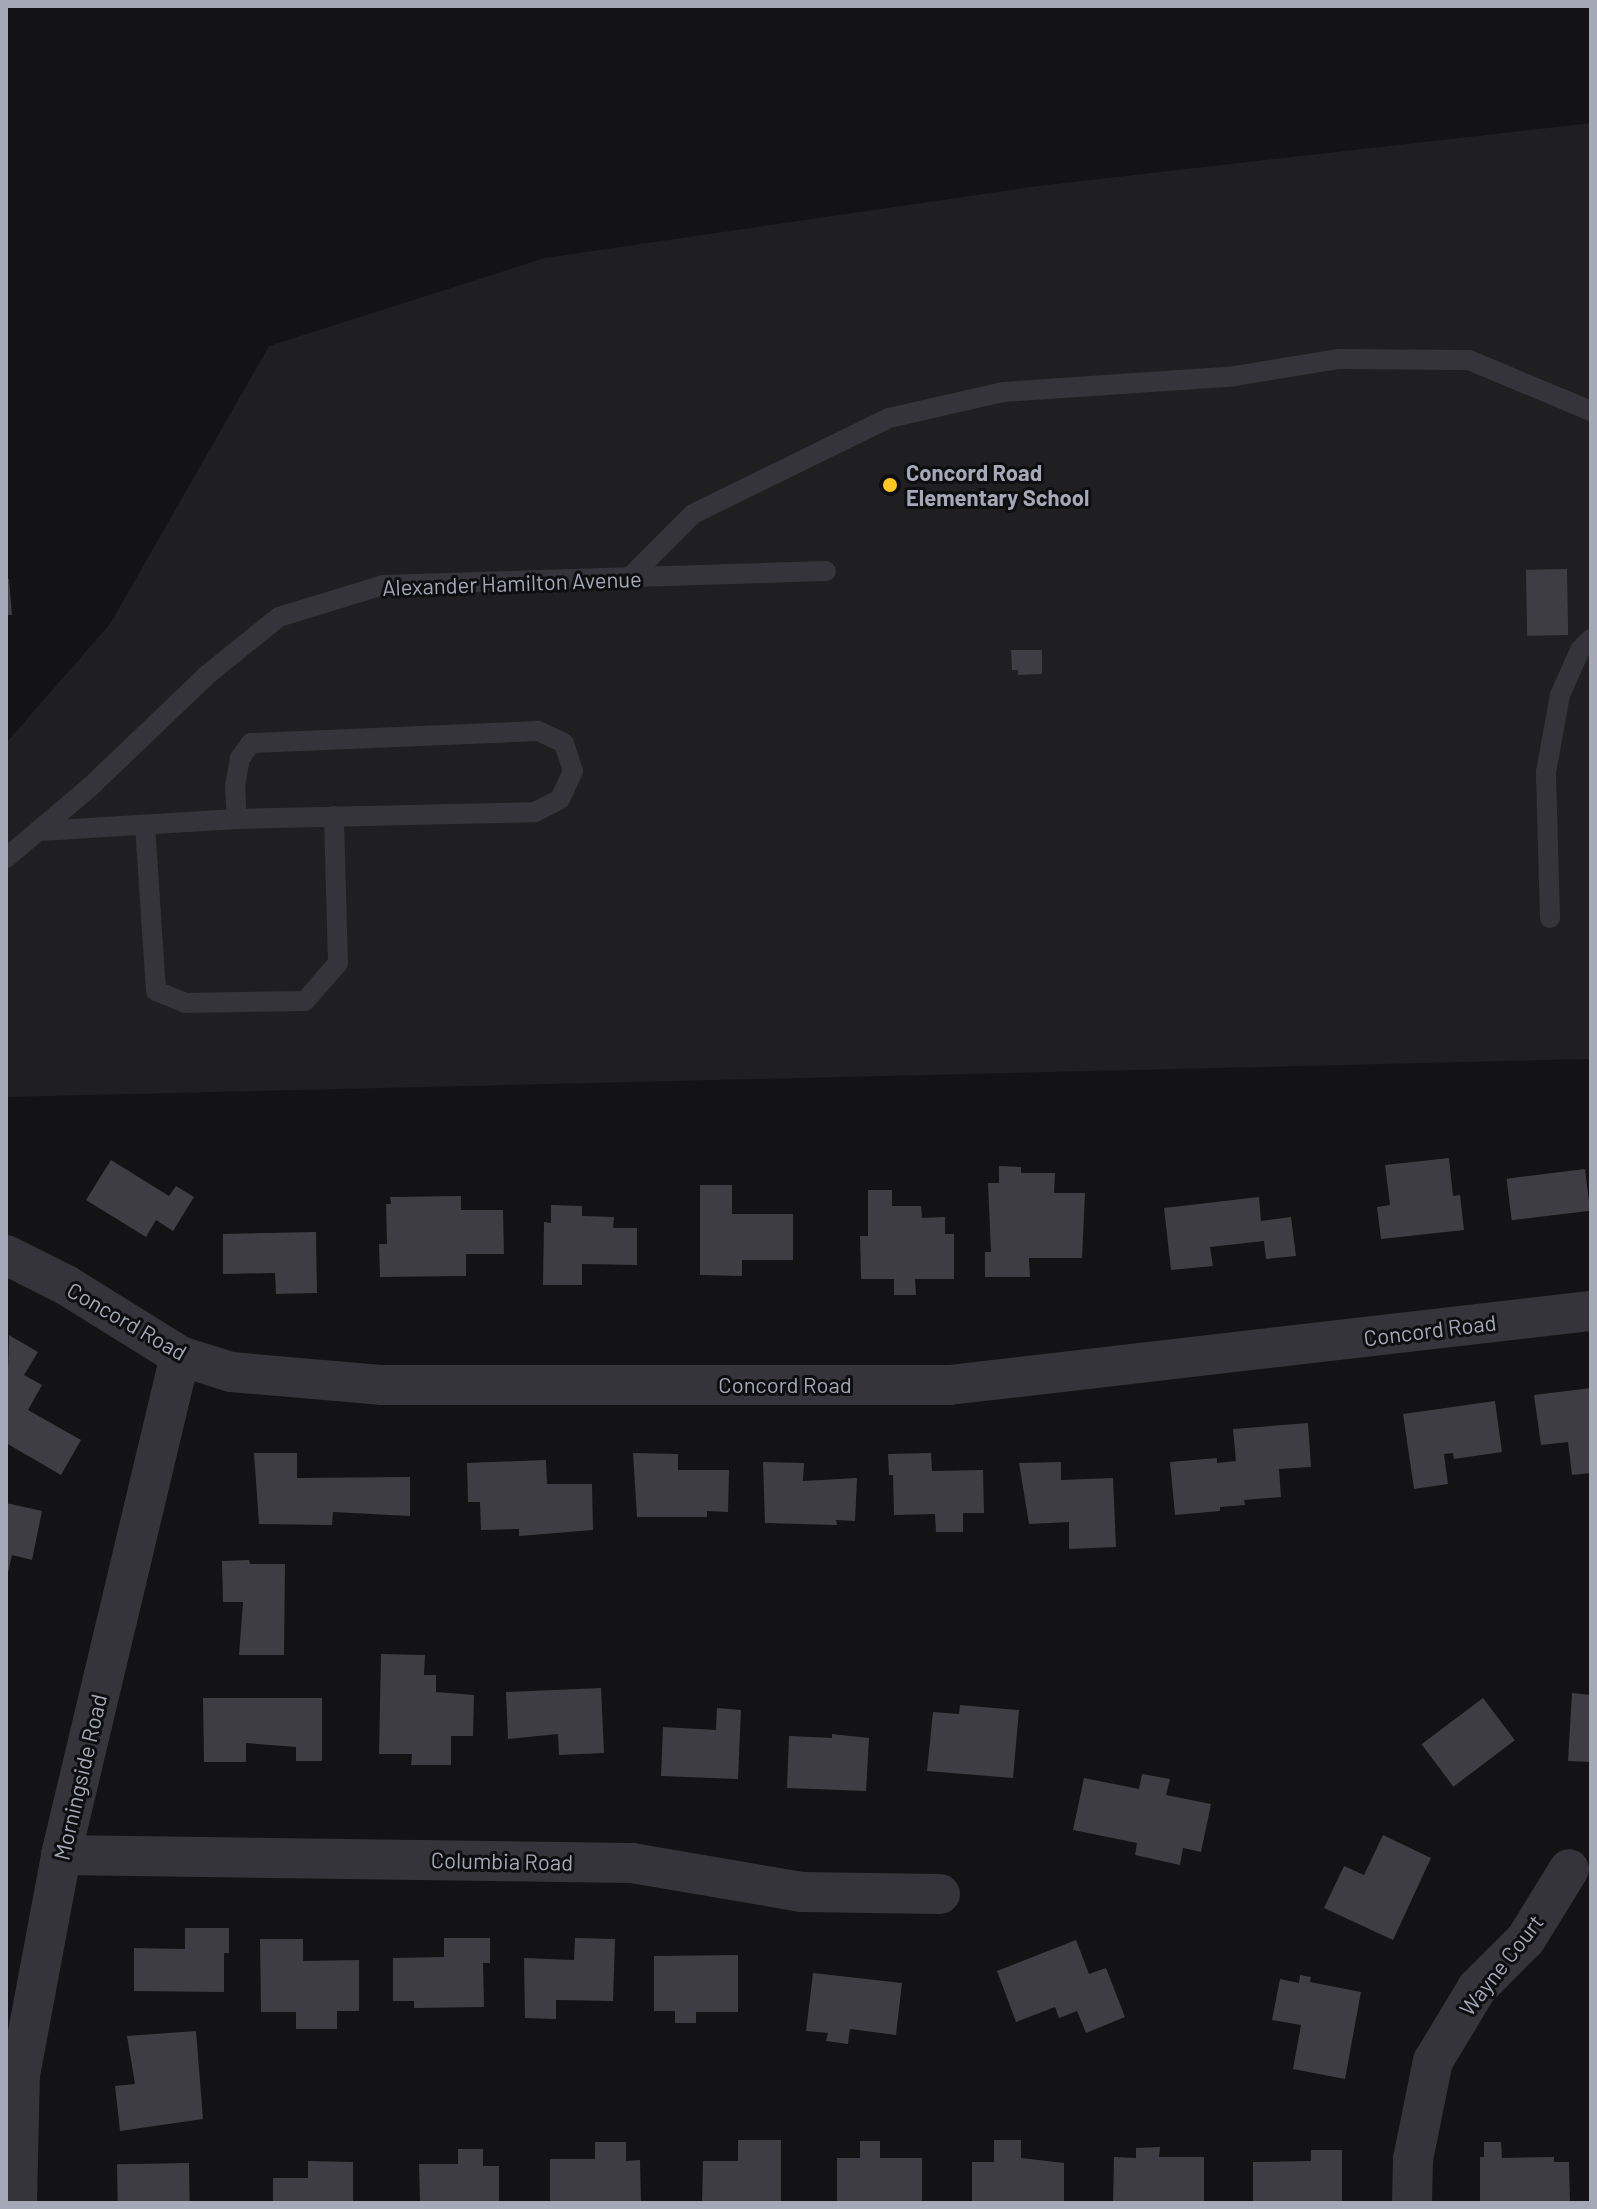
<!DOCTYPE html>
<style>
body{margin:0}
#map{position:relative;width:1597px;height:2209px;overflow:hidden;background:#131315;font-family:Barlow,sans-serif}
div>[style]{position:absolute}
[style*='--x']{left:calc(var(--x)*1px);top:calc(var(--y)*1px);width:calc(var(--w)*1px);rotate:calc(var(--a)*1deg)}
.built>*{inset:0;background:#1f1f22}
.building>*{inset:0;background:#3d3d43;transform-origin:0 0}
.service>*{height:20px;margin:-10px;padding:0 10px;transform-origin:10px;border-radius:10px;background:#34343a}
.minor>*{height:40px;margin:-20px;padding:0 20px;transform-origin:20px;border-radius:20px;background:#34343a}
.dots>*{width:22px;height:22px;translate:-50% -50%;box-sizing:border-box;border:4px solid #0e0e10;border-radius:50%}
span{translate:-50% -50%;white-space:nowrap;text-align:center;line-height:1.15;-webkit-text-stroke:6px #0e0e10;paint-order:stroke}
.poi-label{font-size:22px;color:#a4a8b7;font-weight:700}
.left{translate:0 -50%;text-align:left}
.street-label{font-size:22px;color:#a4a8b7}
.frame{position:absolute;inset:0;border:8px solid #a4a8b7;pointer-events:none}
</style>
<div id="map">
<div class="built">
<i style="clip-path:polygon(1591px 123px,1591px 1059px,6px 1097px,6px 743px,110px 624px,269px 346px,545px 258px,1038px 186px)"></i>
</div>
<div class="building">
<i style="left:1567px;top:569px;width:66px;height:41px;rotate:89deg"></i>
<i style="clip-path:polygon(6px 579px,9px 579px,12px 615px,6px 615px)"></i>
<i style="clip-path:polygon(1011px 650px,1042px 650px,1042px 674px,1018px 675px,1018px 670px,1012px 670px)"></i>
<i style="clip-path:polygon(1449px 1158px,1453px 1196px,1460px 1195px,1464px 1230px,1381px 1239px,1377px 1207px,1390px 1205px,1385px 1165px)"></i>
<i style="clip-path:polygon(111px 1160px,169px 1196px,176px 1186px,194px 1197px,173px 1231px,156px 1220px,146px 1237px,86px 1200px)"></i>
<i style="clip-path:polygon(999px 1166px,1021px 1167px,1021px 1173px,1055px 1173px,1054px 1193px,1085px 1193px,1082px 1258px,1029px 1258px,1030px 1277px,985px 1277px,985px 1252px,991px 1252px,988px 1183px,999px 1183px)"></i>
<i style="left:1585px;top:1169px;width:42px;height:79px;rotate:83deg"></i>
<i style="clip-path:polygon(700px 1185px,732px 1185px,732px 1214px,793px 1214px,793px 1260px,742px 1260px,742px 1276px,700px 1275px)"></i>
<i style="clip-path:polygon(868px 1190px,892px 1190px,892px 1206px,921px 1206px,922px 1218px,945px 1217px,945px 1234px,954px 1234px,954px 1279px,915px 1279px,916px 1295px,894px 1295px,894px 1279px,861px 1279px,860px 1236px,868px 1236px)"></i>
<i style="clip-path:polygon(461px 1196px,461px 1210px,503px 1210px,504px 1254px,466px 1254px,466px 1276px,380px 1277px,379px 1244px,387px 1244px,386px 1204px,391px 1204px,390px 1197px)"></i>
<i style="clip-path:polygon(1259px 1197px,1261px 1221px,1291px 1217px,1296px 1256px,1266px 1259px,1264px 1241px,1210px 1247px,1213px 1266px,1171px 1270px,1164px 1208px)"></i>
<i style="clip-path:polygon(551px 1205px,582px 1206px,582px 1216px,614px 1217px,613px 1228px,637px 1228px,637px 1265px,582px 1264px,582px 1285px,543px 1285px,544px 1222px,551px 1223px)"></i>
<i style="clip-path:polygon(316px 1232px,317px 1293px,276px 1294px,275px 1273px,223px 1274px,223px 1234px)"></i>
<i style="clip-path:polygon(9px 1335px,38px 1352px,24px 1375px,42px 1385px,28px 1410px,81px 1440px,61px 1475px,6px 1443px)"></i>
<i style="clip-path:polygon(1591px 1388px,1591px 1473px,1572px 1475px,1568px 1442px,1541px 1445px,1534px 1395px)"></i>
<i style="clip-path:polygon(1495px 1401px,1502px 1452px,1454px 1459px,1453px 1453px,1444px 1454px,1448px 1484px,1414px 1489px,1403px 1414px)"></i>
<i style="clip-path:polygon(1308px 1423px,1311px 1467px,1279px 1469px,1281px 1497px,1244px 1500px,1245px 1505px,1220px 1507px,1220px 1511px,1175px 1515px,1170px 1462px,1217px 1458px,1217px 1463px,1236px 1461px,1233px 1429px)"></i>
<i style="clip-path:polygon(254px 1453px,297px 1453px,297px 1478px,410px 1477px,410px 1516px,333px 1512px,332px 1525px,259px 1524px)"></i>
<i style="clip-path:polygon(633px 1453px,678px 1454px,678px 1470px,729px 1470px,728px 1512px,707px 1511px,707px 1517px,637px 1517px)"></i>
<i style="clip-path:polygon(931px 1453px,932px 1471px,983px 1470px,984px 1513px,963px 1513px,963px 1532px,936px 1532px,935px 1514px,894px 1515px,893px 1475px,889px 1475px,888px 1454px)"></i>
<i style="clip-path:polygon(546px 1460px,547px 1484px,592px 1484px,593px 1530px,519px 1536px,519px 1529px,481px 1530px,480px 1502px,468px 1502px,467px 1463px)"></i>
<i style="clip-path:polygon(763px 1462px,804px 1463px,803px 1481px,857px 1478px,855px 1521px,836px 1520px,837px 1525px,765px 1523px)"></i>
<i style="clip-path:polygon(1061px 1462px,1061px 1480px,1113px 1478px,1116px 1547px,1069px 1549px,1069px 1522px,1029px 1524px,1019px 1463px)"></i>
<i style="clip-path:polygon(6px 1503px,42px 1511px,32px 1560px,12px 1555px,7px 1577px)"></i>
<i style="clip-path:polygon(249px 1560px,250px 1564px,285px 1564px,284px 1655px,239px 1655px,243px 1602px,223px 1602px,222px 1561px)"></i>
<i style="clip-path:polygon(381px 1654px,425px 1655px,424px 1675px,436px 1675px,436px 1692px,474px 1695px,473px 1736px,451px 1736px,451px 1765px,411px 1765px,412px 1754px,379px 1754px)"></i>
<i style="clip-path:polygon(601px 1688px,604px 1753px,559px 1755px,558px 1734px,508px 1739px,506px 1692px)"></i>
<i style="clip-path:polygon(1572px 1693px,1591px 1695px,1591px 1762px,1568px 1761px)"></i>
<i style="clip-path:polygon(203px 1698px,322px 1698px,322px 1761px,296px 1761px,296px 1747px,246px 1743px,246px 1762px,204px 1762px)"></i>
<i style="left:1483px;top:1698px;width:53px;height:77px;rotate:53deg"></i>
<i style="clip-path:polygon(960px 1705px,1019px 1710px,1013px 1778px,927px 1771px,933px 1712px,959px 1714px)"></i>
<i style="clip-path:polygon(717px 1708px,741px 1710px,738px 1779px,661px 1776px,663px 1727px,716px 1730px)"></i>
<i style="clip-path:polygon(832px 1734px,869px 1738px,866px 1791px,787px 1788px,789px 1736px,832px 1738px)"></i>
<i style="clip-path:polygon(1142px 1774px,1170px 1779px,1166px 1795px,1211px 1804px,1201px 1852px,1183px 1848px,1180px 1865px,1135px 1855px,1137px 1843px,1073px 1830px,1084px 1778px,1139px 1789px)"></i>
<i style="clip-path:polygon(1383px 1835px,1431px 1858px,1393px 1940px,1324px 1908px,1344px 1866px,1364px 1875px)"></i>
<i style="clip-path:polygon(185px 1928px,229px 1928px,229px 1953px,224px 1953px,224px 1992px,134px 1991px,134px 1948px,185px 1949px)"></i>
<i style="clip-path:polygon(444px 1938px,490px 1938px,490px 1963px,483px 1963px,484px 2007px,414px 2008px,414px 2001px,393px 2001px,393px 1958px,444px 1957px)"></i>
<i style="clip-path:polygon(575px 1938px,615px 1939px,613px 2001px,556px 2000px,556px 2019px,525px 2018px,524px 1958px,574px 1960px)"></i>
<i style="clip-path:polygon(260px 1939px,303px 1939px,303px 1961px,359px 1960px,359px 2011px,337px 2011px,337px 2029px,296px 2029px,296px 2012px,261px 2012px)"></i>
<i style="clip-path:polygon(1076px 1940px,1089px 1974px,1106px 1968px,1125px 2017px,1086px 2033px,1077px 2011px,1059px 2018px,1055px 2007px,1016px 2022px,997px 1971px)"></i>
<i style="clip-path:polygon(738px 1955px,738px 2012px,696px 2012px,696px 2023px,675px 2023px,675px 2011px,654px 2011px,654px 1956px)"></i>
<i style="clip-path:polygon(813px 1973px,902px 1983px,896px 2035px,850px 2029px,848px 2044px,826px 2041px,828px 2033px,806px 2031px)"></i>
<i style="clip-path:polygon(1300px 1975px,1311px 1977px,1310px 1982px,1361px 1992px,1345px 2079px,1293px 2069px,1301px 2025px,1272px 2020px,1280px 1979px,1299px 1983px)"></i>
<i style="clip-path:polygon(196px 2031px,203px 2119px,120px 2131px,115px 2086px,135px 2084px,127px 2036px)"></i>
<i style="clip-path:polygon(738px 2140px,781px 2140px,781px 2203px,702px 2203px,703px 2161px,738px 2161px)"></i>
<i style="clip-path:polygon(994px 2140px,1021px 2140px,1021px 2158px,1064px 2163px,1064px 2203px,972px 2203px,972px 2162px,994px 2162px)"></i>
<i style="clip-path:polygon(860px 2141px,880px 2141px,880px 2158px,922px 2158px,922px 2203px,837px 2203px,837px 2158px,860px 2158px)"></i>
<i style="clip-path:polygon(595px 2142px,626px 2142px,626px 2161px,640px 2160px,641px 2203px,550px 2203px,550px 2159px,595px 2159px)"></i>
<i style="clip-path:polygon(1484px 2142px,1501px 2142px,1502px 2158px,1554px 2157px,1554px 2162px,1569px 2162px,1570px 2203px,1480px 2203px,1480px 2157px,1484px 2157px)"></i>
<i style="clip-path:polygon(1160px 2147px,1159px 2157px,1204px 2157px,1204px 2203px,1113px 2203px,1114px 2157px,1136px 2158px,1136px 2148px)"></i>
<i style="clip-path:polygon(458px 2149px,483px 2149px,483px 2166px,499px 2166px,499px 2203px,420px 2203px,419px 2164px,458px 2164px)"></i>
<i style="clip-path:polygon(1311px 2150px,1342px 2150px,1342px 2203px,1253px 2203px,1253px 2162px,1311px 2161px)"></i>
<i style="clip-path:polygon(308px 2161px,353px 2162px,353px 2203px,273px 2203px,273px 2178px,308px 2178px)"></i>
<i style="left:189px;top:2163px;width:40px;height:72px;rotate:89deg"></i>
</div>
<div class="service">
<i style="--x:629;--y:578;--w:91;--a:-45"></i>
<i style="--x:693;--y:514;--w:218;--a:-26.1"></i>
<i style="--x:889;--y:418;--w:117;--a:-12.8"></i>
<i style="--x:1003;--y:392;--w:233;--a:-3.9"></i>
<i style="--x:1235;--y:376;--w:104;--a:-9.4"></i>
<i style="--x:1338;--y:359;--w:131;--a:0.4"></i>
<i style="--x:1469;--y:360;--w:132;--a:22.7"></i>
<i style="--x:145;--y:825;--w:166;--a:86.2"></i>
<i style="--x:156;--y:991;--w:31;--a:22"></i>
<i style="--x:185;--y:1003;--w:120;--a:-1"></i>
<i style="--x:305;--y:1001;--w:50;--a:-49"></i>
<i style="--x:338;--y:963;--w:147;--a:-91.6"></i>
<i style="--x:40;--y:831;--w:197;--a:-3.5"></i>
<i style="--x:237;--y:819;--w:298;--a:-1.3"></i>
<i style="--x:535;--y:812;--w:28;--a:-27"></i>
<i style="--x:560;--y:799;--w:31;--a:-65"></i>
<i style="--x:573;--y:771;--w:29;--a:-108"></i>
<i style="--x:564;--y:743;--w:29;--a:-155"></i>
<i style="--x:538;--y:731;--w:287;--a:177.6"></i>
<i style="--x:251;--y:743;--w:19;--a:126"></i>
<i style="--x:240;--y:758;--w:28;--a:100"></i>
<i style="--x:235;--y:786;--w:33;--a:87"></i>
<i style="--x:6;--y:858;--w:110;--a:-40.2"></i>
<i style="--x:90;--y:787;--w:162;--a:-43.7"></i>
<i style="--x:207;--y:675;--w:92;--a:-38.9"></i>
<i style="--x:279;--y:617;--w:109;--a:-17.1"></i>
<i style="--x:383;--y:585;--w:443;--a:-1.8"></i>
<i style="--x:1550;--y:918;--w:146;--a:-91.6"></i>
<i style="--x:1546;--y:772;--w:78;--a:-79.7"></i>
<i style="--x:1560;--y:695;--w:49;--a:-66"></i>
<i style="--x:1580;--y:650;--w:16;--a:-45"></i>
</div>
<div class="minor">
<i style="--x:6;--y:1255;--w:67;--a:26.6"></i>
<i style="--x:66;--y:1285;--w:134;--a:31.9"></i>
<i style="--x:180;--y:1356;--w:53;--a:17.4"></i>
<i style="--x:231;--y:1372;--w:153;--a:4.9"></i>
<i style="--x:383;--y:1385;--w:566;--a:0"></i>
<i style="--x:949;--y:1385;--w:646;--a:-6.58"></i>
<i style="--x:61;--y:1855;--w:571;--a:0.8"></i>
<i style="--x:632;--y:1863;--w:172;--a:9.7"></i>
<i style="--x:802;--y:1892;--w:138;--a:0.8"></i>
<i style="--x:17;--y:2203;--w:128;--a:-88.7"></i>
<i style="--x:20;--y:2075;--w:224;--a:-79.4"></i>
<i style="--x:61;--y:1855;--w:513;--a:-76.59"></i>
<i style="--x:1412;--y:2203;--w:44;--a:-88.7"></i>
<i style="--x:1413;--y:2159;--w:100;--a:-78.5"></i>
<i style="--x:1433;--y:2061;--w:85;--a:-58.9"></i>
<i style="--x:1477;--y:1988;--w:69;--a:-45"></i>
<i style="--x:1526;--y:1939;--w:82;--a:-58.4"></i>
</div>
<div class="dots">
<i style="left:890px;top:485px;background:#ffc621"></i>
</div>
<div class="poi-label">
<span class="left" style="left:906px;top:485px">Concord Road<br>Elementary School</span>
</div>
<div class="street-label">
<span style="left:512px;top:583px;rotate:-2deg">Alexander Hamilton Avenue</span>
<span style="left:127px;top:1321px;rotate:30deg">Concord Road</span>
<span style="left:1430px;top:1330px;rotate:-7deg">Concord Road</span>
<span style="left:785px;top:1385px">Concord Road</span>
<span style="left:80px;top:1777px;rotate:-77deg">Morningside Road</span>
<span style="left:502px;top:1861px;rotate:1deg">Columbia Road</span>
<span style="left:1501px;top:1965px;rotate:-52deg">Wayne Court</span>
</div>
<div class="frame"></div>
</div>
